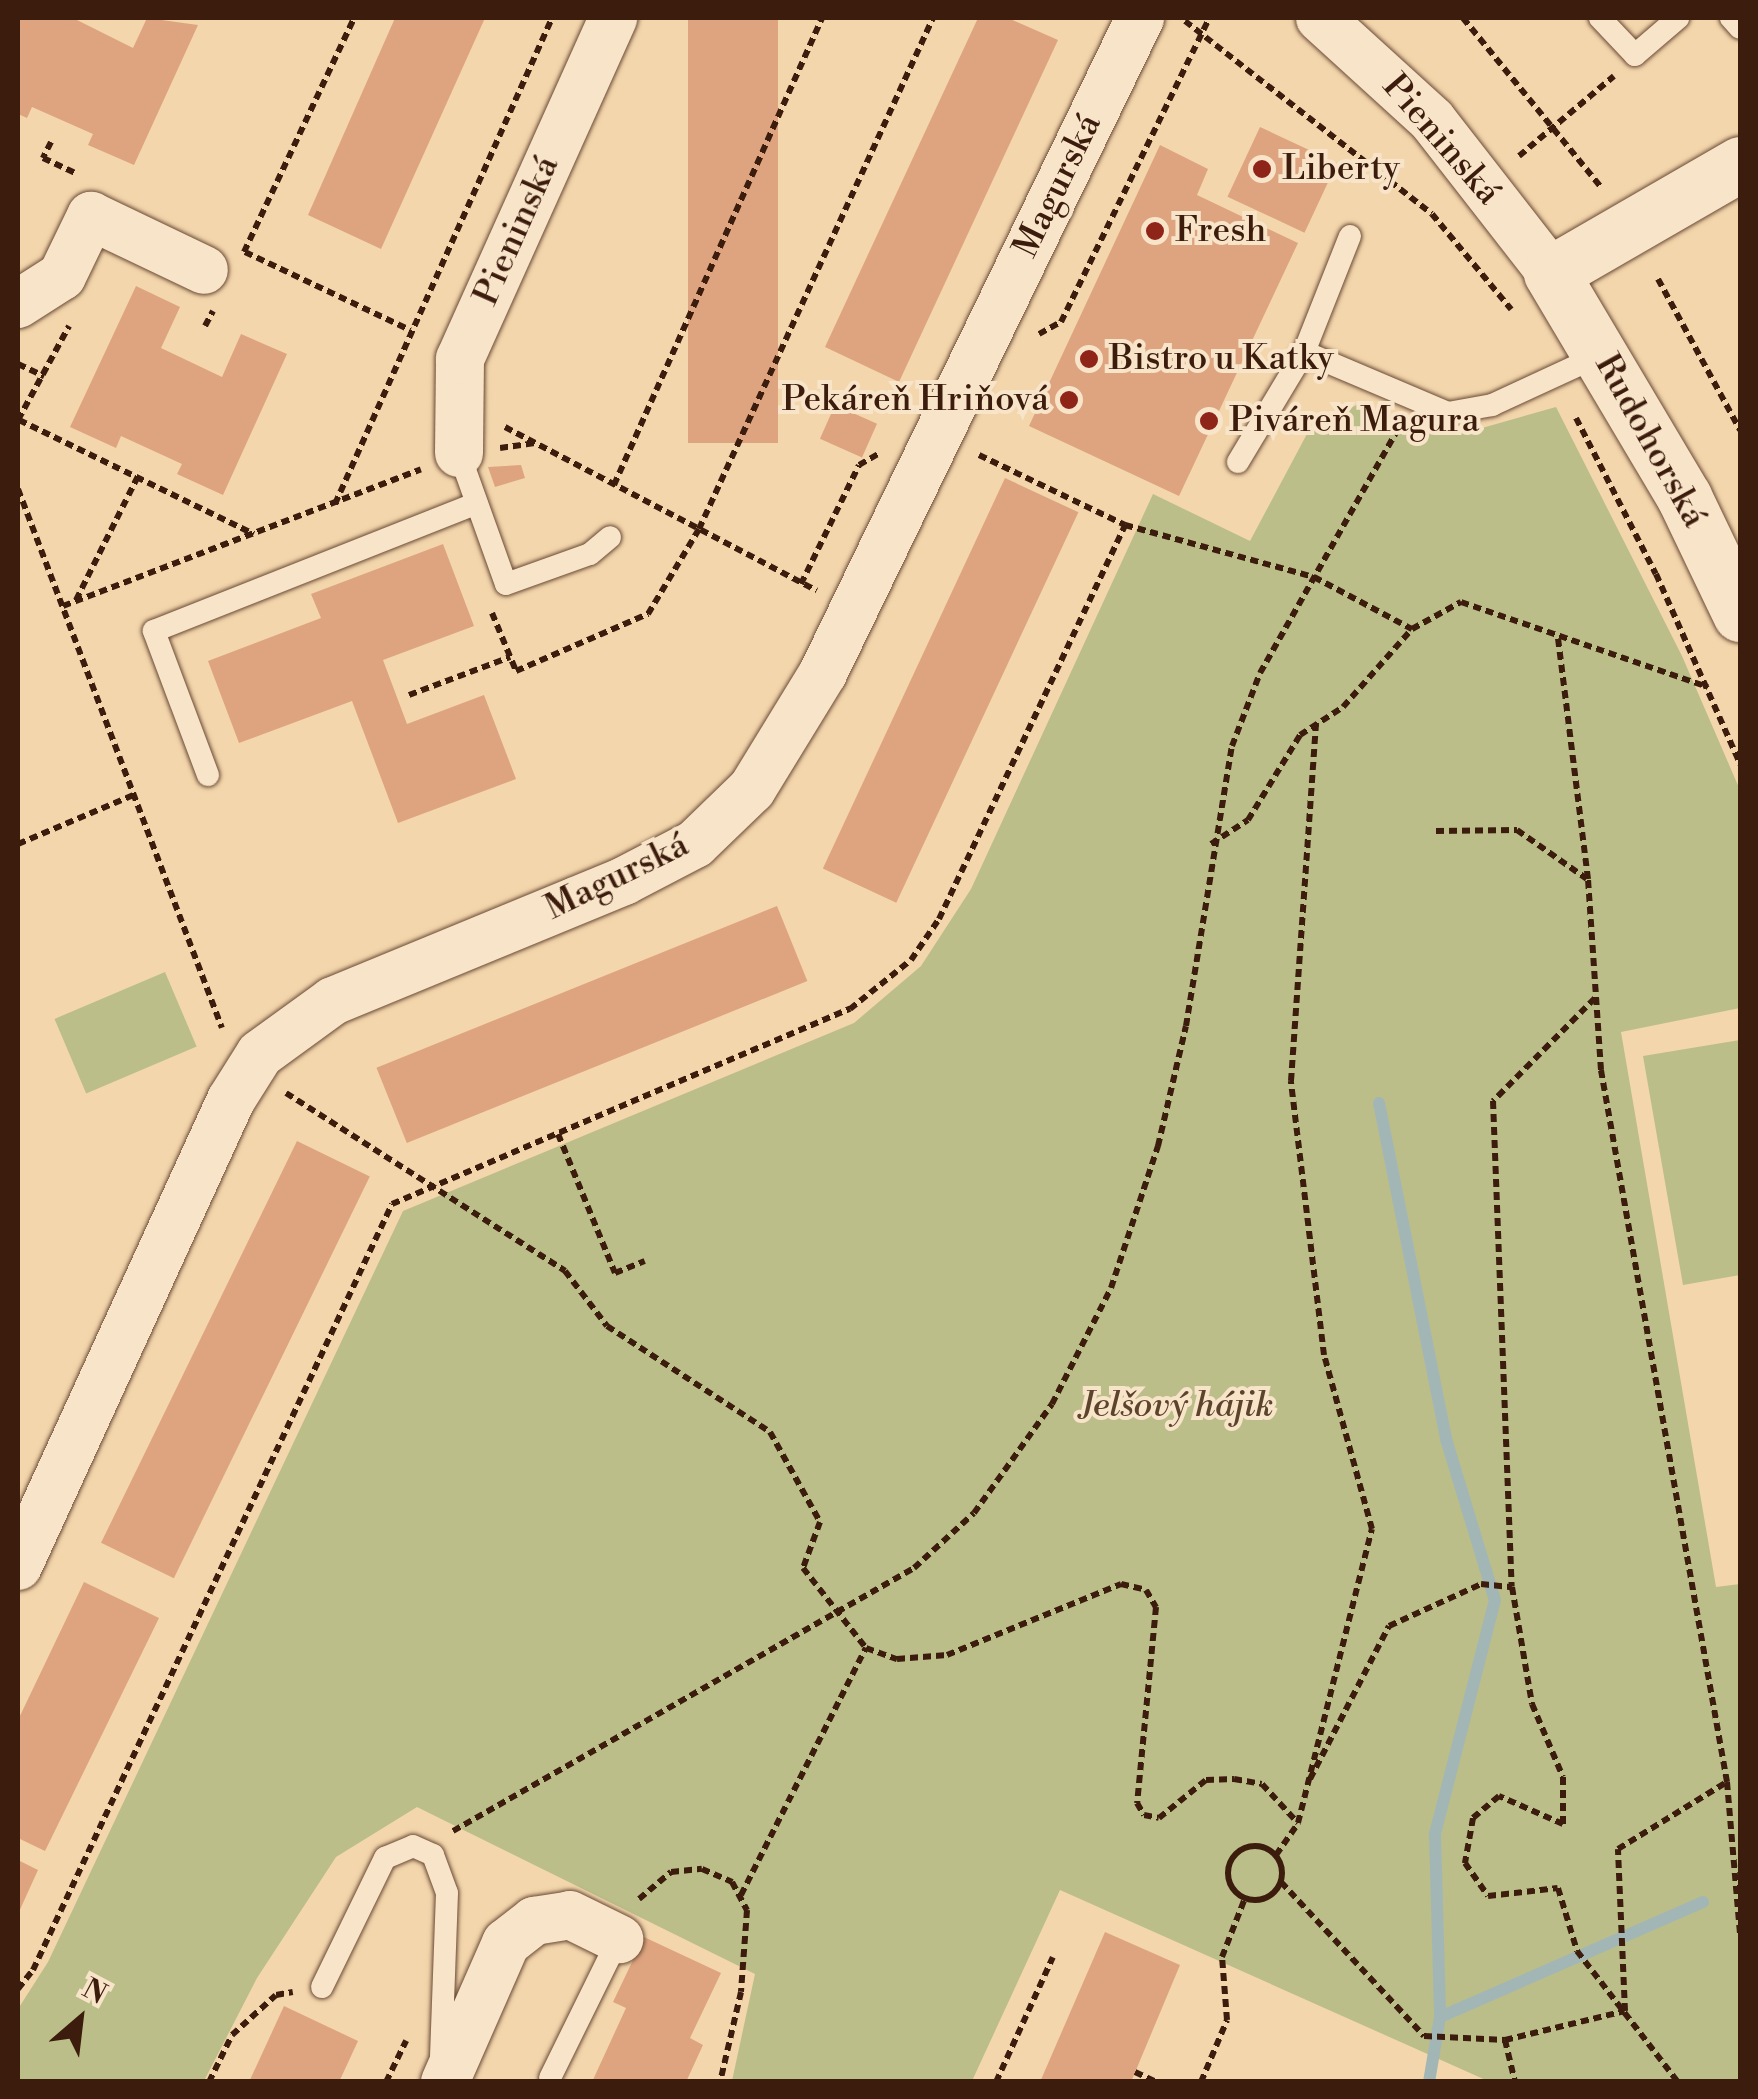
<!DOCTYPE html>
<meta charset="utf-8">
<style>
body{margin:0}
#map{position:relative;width:1758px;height:2099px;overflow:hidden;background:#f3d6ac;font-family:"Libre Bodoni",serif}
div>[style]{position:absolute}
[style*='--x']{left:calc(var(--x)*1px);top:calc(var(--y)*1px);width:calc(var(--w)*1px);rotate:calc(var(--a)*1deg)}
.green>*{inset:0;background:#bbbe89;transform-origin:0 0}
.stream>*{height:12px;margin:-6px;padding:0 6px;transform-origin:6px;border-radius:6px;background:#a2b6b6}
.building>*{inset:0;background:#dea47f;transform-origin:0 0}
.path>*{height:6px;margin-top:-3px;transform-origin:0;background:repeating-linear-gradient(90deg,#3c1c0d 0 8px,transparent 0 13px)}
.path>.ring{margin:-3px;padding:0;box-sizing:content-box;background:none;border:6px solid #3c1c0d;border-radius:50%}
.roads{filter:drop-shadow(0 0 2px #6a4a35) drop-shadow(0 0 2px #6a4a35)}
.lane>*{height:22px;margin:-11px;padding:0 11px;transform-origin:11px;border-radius:11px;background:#f7e4c9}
.street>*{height:48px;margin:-24px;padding:0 24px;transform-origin:24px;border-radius:24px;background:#f7e4c9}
.secondary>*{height:55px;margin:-27.5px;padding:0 27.5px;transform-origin:27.5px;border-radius:27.5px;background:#f7e4c9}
.dots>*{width:28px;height:28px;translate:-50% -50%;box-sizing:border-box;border:5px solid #f7e4c9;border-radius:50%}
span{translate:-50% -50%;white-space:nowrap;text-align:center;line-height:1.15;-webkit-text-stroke:8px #f7e4c9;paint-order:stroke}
.street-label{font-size:35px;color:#3c1c0d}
.poi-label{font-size:35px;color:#3c1c0d}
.left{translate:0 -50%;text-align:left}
.right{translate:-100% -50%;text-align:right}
.park-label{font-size:35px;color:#5c442c;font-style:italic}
.frame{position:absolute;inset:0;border:20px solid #3c1c0d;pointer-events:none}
.north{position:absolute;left:30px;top:1969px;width:100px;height:100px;-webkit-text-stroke:8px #f7e4c9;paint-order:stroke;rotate:28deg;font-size:28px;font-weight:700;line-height:40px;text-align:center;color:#3c1c0d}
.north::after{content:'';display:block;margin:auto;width:35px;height:45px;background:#3c1c0d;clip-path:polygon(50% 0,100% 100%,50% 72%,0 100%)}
</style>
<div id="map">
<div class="green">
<i style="clip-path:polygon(1360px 403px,1426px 429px,1475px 430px,1556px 407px,1682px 656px,1740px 790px,1740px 1008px,1621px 1032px,1716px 1587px,1740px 1584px,1740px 2081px,1488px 2081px,1060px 1890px,972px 2081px,732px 2081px,755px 1974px,417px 1807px,336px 1857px,257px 1978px,204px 2081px,18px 2081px,18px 2009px,48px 1962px,403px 1211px,854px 1023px,921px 966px,971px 889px,1153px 494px,1250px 541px,1308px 432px)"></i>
<i style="left:165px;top:972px;width:81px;height:120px;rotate:67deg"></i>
<i style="clip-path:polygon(1740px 1040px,1740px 1275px,1683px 1285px,1643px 1056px)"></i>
</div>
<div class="stream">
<i style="--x:1379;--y:1103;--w:343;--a:78.7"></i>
<i style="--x:1446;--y:1439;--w:168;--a:73.1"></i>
<i style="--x:1495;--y:1600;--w:242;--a:104.4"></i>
<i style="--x:1435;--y:1834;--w:183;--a:88.4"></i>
<i style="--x:1429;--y:2082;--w:66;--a:-80.4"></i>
<i style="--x:1440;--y:2017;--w:287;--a:-23.6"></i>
</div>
<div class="building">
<i style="clip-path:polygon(18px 18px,73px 18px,133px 48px,147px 18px,198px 25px,134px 165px,88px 145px,93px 134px,32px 107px,27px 118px,18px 114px)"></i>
<i style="clip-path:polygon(395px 18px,485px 18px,381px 249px,308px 215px)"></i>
<i style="left:688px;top:18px;width:90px;height:425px"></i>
<i style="clip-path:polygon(978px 18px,1008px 18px,1058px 40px,899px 382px,825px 347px)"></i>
<i style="left:1260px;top:127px;width:85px;height:77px;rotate:25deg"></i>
<i style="clip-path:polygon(1160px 145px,1208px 169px,1197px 195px,1298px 243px,1179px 496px,1029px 426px)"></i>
<i style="clip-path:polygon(136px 286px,180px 307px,161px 348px,222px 377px,241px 334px,287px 354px,223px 495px,177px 474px,182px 464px,121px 436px,116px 448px,70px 427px)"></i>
<i style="left:835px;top:405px;width:46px;height:37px;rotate:24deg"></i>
<i style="clip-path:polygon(521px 465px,525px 478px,495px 487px,488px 467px)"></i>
<i style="left:1005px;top:478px;width:81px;height:431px;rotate:25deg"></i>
<i style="clip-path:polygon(443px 544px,474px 626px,383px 660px,407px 724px,484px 695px,516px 779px,398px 823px,352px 701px,239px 743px,208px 661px,321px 618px,311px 594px)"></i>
<i style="left:777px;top:906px;width:81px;height:432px;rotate:68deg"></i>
<i style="left:297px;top:1141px;width:81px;height:447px;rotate:26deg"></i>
<i style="clip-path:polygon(84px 1582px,159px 1618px,45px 1851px,18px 1838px,18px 1720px)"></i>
<i style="clip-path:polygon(18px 1860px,38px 1870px,18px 1914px)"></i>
<i style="clip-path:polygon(1105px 1932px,1180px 1965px,1131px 2082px,1040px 2082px)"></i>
<i style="clip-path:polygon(644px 1937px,721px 1973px,690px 2038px,703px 2045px,686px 2082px,592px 2082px,626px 2008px,613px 2002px)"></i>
<i style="clip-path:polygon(284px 2006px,358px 2041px,339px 2082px,249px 2082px)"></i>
</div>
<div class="path">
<i style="--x:1463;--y:18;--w:218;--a:50.8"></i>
<i style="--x:1185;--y:21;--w:313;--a:38"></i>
<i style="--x:1432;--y:214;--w:124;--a:50.3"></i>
<i style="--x:51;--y:142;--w:18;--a:117"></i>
<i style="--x:43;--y:158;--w:35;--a:25"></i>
<i style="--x:1519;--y:156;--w:124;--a:-40.1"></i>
<i style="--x:244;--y:252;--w:259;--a:-64.8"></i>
<i style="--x:245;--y:252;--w:183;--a:25.3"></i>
<i style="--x:1658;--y:279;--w:172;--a:61.5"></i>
<i style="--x:205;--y:326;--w:17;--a:-62"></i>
<i style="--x:1039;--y:334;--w:25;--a:-29"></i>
<i style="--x:1061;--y:322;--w:338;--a:-64"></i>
<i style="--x:18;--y:364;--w:29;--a:25"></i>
<i style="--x:1576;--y:418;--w:175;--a:62.9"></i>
<i style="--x:1656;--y:574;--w:208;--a:66.1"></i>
<i style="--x:18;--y:420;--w:107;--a:-61.5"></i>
<i style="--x:19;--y:420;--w:261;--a:25.9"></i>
<i style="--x:505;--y:427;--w:352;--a:27.7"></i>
<i style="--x:500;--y:448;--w:35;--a:-8"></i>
<i style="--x:979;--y:455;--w:162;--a:25.6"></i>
<i style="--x:1125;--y:525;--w:196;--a:15.4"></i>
<i style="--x:1314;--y:577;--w:111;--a:28"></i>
<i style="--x:614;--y:485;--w:511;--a:-65.99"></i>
<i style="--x:18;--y:489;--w:576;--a:69.27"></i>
<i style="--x:335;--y:504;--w:532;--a:-65.94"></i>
<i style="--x:801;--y:584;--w:132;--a:-64"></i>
<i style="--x:859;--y:465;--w:22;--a:-30"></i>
<i style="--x:76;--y:600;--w:143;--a:-63.4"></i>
<i style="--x:63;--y:606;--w:383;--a:-20.9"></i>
<i style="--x:492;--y:613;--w:63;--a:67.5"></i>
<i style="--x:516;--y:671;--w:144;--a:-23.4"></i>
<i style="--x:648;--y:614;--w:99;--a:-59"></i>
<i style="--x:699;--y:529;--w:562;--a:-65.4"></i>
<i style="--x:409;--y:695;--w:108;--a:-20.6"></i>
<i style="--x:1436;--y:831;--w:81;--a:-0.7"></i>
<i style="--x:1517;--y:830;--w:85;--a:35"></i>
<i style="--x:18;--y:844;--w:128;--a:-23"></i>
<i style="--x:1211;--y:844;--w:44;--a:-33"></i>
<i style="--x:1248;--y:820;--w:100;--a:-58.5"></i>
<i style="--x:1300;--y:735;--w:51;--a:-33.1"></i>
<i style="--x:1343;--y:707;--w:104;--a:-48.5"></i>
<i style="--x:1412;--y:629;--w:56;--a:-28.9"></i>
<i style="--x:1461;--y:602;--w:261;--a:19"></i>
<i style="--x:1595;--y:998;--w:145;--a:134.7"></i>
<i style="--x:1493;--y:1101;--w:486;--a:87.8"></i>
<i style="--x:1512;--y:1587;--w:119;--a:80.3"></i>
<i style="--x:1532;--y:1704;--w:79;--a:67"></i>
<i style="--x:1563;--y:1777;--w:47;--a:90"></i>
<i style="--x:1563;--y:1824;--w:70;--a:-156.4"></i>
<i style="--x:1499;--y:1796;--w:34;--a:140"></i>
<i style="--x:1473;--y:1818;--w:46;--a:100.1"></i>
<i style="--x:1465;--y:1863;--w:40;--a:55.1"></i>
<i style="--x:1488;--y:1896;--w:70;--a:-6.5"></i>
<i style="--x:1558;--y:1888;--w:66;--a:73.2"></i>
<i style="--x:1577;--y:1951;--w:165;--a:52.4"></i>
<i style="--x:286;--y:1093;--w:331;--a:32.5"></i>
<i style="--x:565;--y:1271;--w:69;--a:52.6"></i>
<i style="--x:607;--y:1326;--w:194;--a:33"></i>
<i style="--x:770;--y:1432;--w:103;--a:60.9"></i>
<i style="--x:820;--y:1522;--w:49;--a:110.3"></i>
<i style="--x:803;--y:1568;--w:102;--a:51.8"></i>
<i style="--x:866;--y:1648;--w:33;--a:20"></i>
<i style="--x:897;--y:1659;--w:50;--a:-4.6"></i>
<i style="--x:947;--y:1655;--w:188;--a:-22.2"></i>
<i style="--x:1121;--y:1584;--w:26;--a:13"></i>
<i style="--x:1146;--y:1590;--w:20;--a:60"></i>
<i style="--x:1156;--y:1607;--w:197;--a:95.5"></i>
<i style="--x:1137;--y:1803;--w:14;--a:60"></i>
<i style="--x:1144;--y:1815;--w:15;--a:11"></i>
<i style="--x:1159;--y:1818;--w:60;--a:-39"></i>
<i style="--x:1206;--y:1780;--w:28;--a:-2"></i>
<i style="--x:1234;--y:1779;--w:28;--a:10"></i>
<i style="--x:1262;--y:1784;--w:53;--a:47.3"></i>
<i style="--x:558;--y:1134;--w:150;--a:67.7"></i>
<i style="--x:615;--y:1273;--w:32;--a:-22"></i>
<i style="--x:1310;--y:1779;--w:172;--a:-62.7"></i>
<i style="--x:1389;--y:1626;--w:101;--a:-24.5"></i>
<i style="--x:1481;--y:1584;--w:31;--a:6"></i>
<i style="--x:1727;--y:1782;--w:153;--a:85.1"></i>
<i style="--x:453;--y:1831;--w:531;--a:-29.7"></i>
<i style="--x:914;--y:1568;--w:81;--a:-42.5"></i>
<i style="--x:974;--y:1513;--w:134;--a:-54.4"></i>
<i style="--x:1052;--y:1404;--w:130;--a:-63"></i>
<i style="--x:1111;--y:1288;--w:150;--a:-71.7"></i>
<i style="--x:1158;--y:1146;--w:123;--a:-76.9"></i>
<i style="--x:1186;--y:1026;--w:284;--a:-80.7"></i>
<i style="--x:1232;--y:746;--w:78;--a:-69"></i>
<i style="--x:1260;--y:673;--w:286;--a:-60.5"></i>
<i class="ring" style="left:1228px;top:1846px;width:48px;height:48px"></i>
<i style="--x:1276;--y:1855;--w:39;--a:-55"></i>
<i style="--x:1298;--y:1823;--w:303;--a:-75.9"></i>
<i style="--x:1372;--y:1529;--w:180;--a:-105.4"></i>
<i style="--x:1324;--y:1355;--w:276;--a:-96.9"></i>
<i style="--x:1291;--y:1081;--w:359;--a:-86"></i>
<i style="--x:1281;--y:1882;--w:210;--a:47.1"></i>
<i style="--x:1424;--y:2036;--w:81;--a:2.8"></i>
<i style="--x:1505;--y:2040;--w:123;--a:-13.6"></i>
<i style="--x:1625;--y:2011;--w:162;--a:-92.5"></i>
<i style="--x:1618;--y:1849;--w:128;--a:-31.6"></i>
<i style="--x:1727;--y:1782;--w:723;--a:-100.04"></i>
<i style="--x:1601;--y:1070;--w:191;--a:-93.9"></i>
<i style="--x:1588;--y:879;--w:243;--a:-97.1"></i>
<i style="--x:741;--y:1895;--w:277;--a:-63.2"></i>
<i style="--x:639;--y:1899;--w:42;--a:-40.2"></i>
<i style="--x:671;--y:1872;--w:31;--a:-6"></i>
<i style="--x:702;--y:1869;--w:33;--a:23"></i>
<i style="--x:732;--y:1882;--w:32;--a:62"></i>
<i style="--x:747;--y:1910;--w:82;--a:94.2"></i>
<i style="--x:741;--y:1992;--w:92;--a:103.1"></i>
<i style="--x:18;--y:1989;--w:24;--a:-52"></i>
<i style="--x:33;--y:1970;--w:846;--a:-64.89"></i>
<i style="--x:392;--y:1204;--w:498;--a:-23.1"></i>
<i style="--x:850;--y:1009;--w:78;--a:-38.8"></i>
<i style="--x:911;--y:960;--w:50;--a:-55.7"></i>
<i style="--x:939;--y:919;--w:436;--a:-64.7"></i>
<i style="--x:1505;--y:2040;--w:43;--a:76.6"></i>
<i style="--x:1135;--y:2072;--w:23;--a:25"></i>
<i style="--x:209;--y:2082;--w:52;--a:-63.9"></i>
<i style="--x:232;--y:2035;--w:59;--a:-42.3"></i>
<i style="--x:276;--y:1995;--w:17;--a:-10"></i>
<i style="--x:386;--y:2082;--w:46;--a:-64"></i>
<i style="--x:996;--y:2082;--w:137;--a:-65.5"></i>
<i style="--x:1201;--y:2082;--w:67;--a:-67.2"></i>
<i style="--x:1227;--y:2020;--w:63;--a:-94.5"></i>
<i style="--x:1222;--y:1957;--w:63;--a:-68.7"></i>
</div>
<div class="roads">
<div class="lane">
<i style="--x:1600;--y:18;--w:51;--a:46.6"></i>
<i style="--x:1635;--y:55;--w:57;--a:-40.7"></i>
<i style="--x:1731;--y:18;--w:13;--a:48"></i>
<i style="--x:1350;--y:236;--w:125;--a:111.6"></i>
<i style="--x:1304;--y:352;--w:156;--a:23"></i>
<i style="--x:1448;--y:413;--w:45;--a:-10.3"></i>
<i style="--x:1492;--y:405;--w:119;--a:-24.8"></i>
<i style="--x:459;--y:453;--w:139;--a:70.3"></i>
<i style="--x:506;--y:584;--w:89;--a:-19.7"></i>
<i style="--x:590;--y:554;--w:26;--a:-40"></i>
<i style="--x:1238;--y:462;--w:128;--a:-59"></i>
<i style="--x:208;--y:775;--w:154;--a:-110.6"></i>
<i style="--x:154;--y:631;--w:347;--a:-21.6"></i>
<i style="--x:322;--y:1987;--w:144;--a:-64"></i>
<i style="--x:385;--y:1858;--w:30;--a:-23"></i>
<i style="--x:413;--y:1846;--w:22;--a:24"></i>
<i style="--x:433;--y:1855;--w:40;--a:69.8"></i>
<i style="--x:447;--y:1893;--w:164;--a:92.1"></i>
<i style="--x:550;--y:2078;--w:161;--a:-63.8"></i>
</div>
<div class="street">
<i style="--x:1320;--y:18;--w:151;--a:42.3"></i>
<i style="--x:1432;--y:120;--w:194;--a:52.1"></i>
<i style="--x:18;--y:304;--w:52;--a:-32.5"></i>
<i style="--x:62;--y:276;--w:67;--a:-64.2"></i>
<i style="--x:91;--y:216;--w:125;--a:25.5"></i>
<i style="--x:459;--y:453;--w:94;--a:-89.4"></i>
<i style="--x:460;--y:359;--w:374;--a:-65.8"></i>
<i style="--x:18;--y:1566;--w:512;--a:-65.44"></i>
<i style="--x:231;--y:1100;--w:54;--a:-57.8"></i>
<i style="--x:260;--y:1054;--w:90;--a:-36"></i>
<i style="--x:333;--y:1001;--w:315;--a:-22.4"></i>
<i style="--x:624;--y:881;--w:80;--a:-27.5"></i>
<i style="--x:695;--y:844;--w:79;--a:-44"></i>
<i style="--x:752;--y:789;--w:136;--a:-58.5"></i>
<i style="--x:823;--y:673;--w:728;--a:-64.17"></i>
<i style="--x:445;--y:2082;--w:152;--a:-66.3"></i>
<i style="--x:506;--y:1943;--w:36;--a:-38"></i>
<i style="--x:534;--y:1921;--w:36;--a:-9"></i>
<i style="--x:570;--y:1915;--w:55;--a:26.1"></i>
</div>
<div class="secondary">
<i style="--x:1740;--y:164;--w:218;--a:150"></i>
<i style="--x:1551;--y:273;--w:261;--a:59.3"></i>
<i style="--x:1684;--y:497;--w:130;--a:64.4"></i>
</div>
</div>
<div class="dots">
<i style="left:1262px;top:169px;background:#8f2418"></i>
<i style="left:1155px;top:231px;background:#8f2418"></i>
<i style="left:1089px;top:359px;background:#8f2418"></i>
<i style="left:1069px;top:400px;background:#8f2418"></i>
<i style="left:1209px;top:421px;background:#8f2418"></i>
</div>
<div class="street-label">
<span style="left:1441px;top:140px;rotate:49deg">Pieninská</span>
<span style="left:1058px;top:186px;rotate:-64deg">Magurská</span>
<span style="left:517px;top:231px;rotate:-66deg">Pieninská</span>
<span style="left:1650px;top:441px;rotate:61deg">Rudohorská</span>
<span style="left:617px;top:877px;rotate:-26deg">Magurská</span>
</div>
<div class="poi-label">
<span class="left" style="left:1282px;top:169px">Liberty</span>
<span class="left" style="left:1175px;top:231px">Fresh</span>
<span class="left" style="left:1109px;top:359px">Bistro u Katky</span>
<span class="right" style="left:1049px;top:400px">Pekáreň Hriňová</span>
<span class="left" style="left:1229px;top:421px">Piváreň Magura</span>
</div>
<div class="park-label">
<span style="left:1177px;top:1406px">Jelšový hájik</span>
</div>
<div class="frame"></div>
<div class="north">N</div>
</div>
